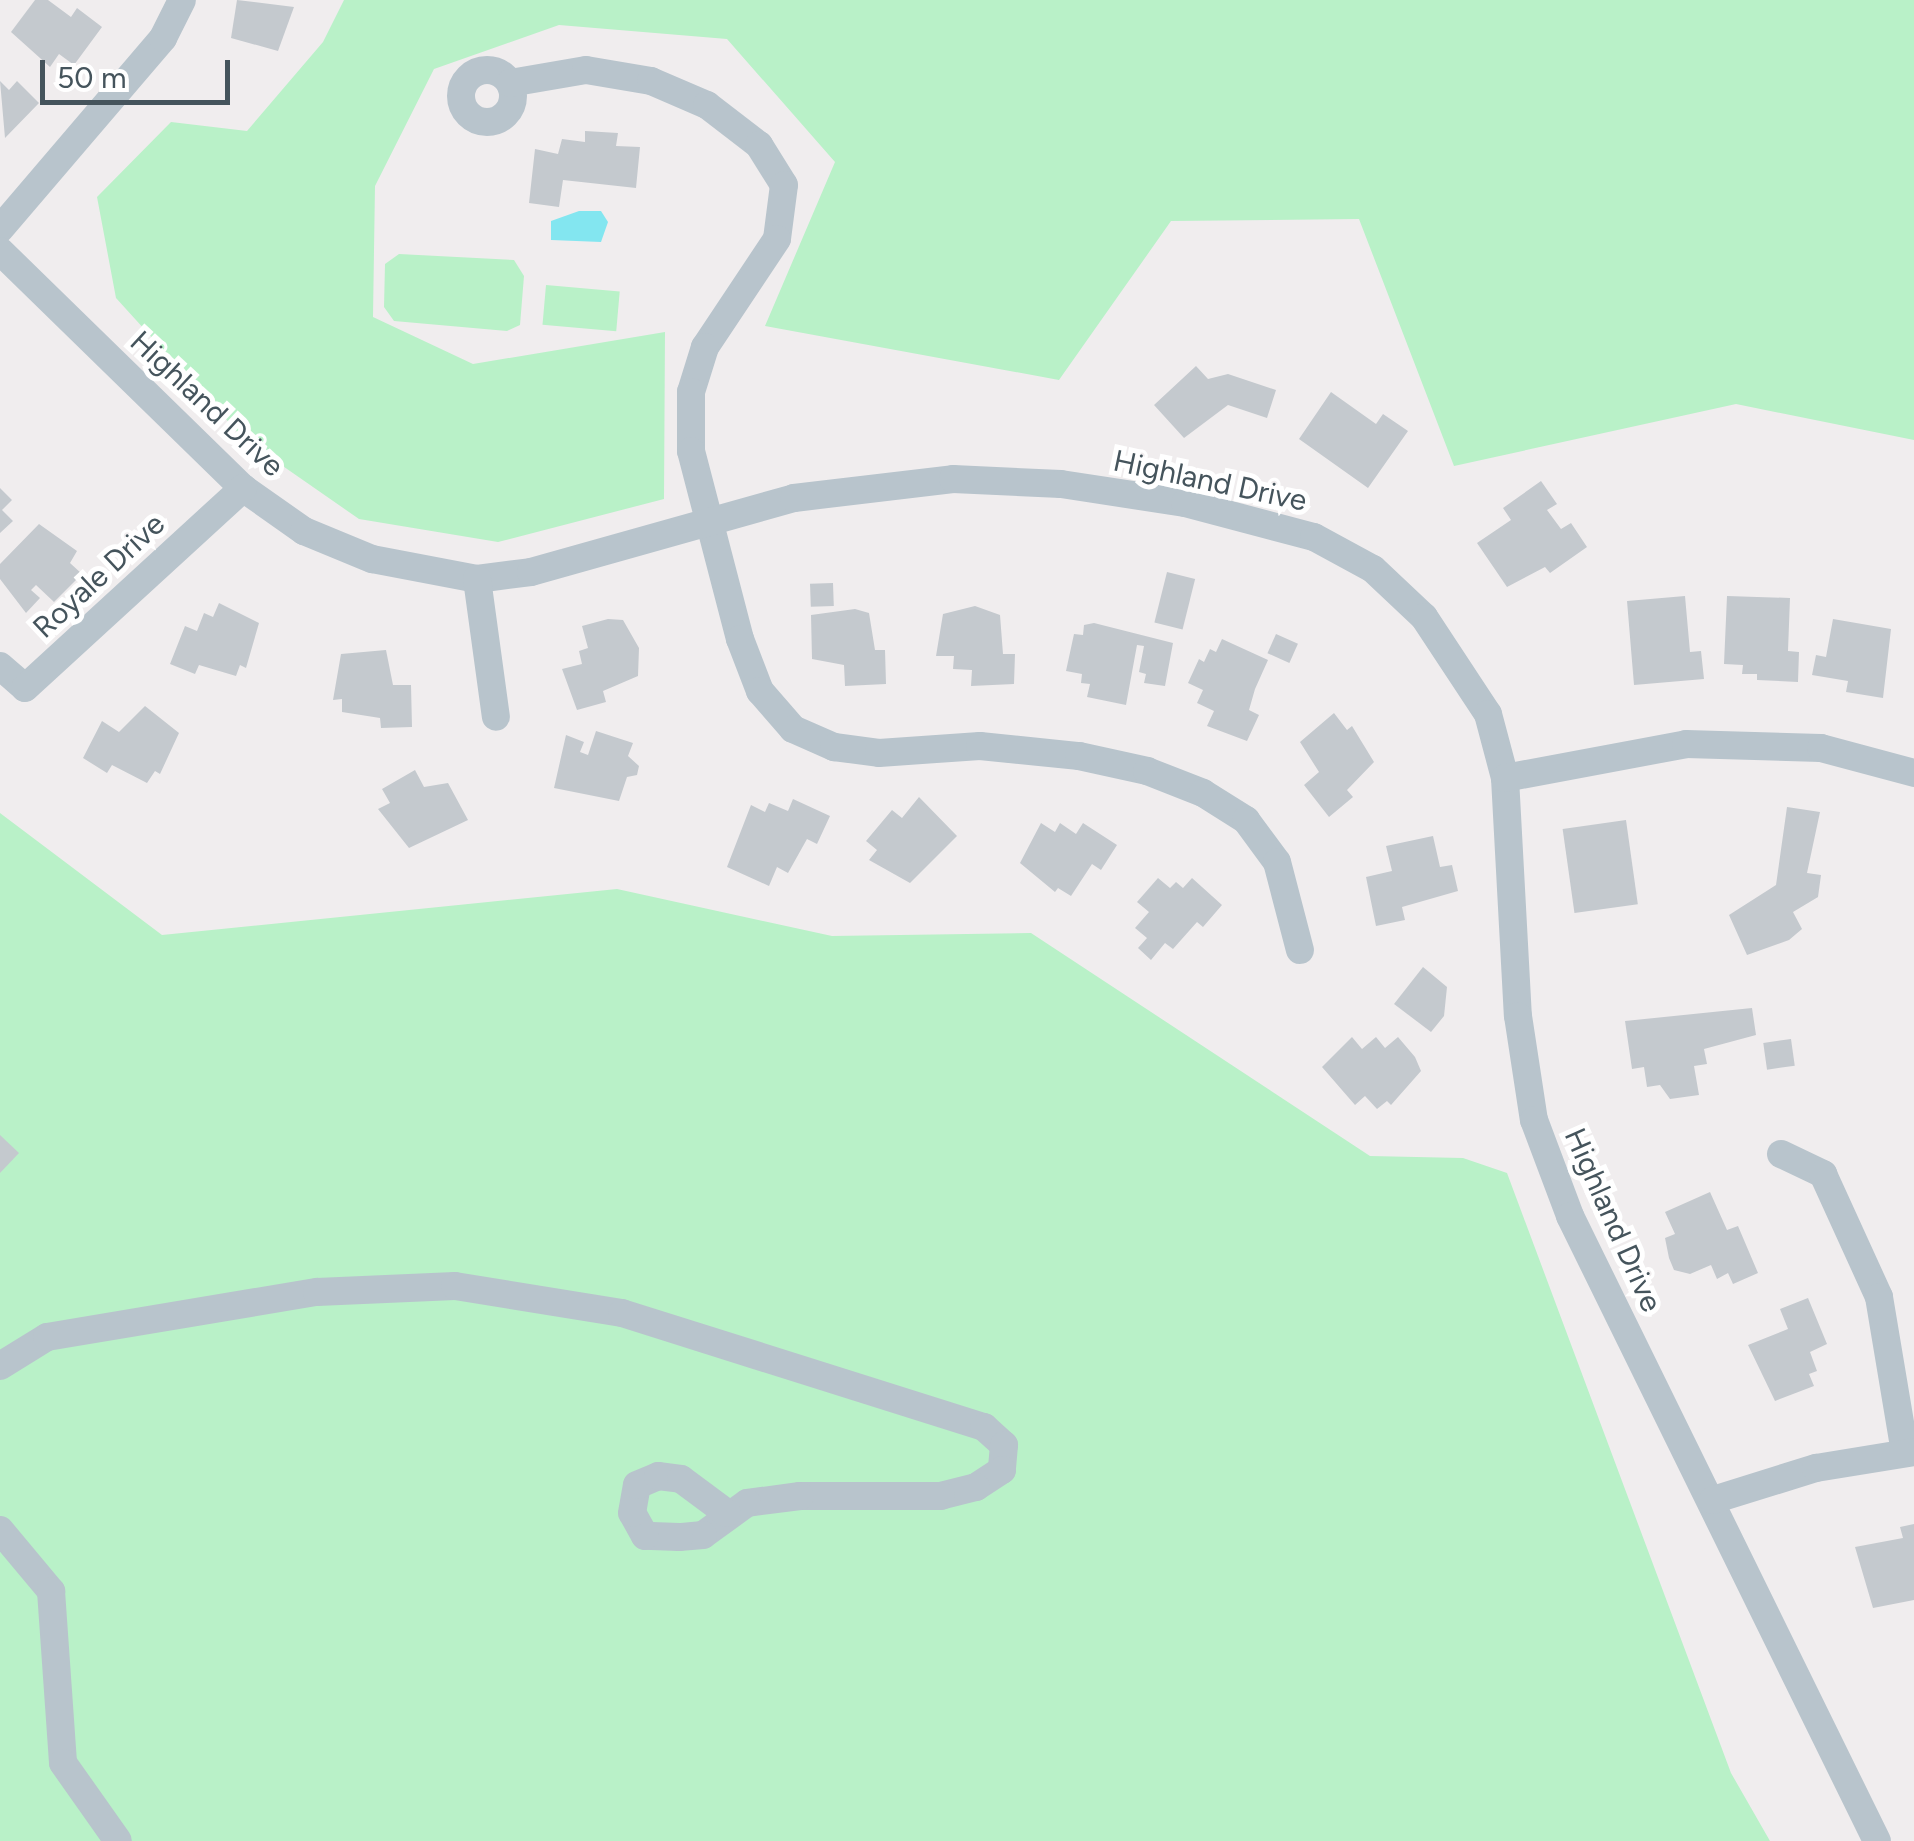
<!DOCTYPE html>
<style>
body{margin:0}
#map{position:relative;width:1914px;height:1841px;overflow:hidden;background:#f0edee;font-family:Figtree,sans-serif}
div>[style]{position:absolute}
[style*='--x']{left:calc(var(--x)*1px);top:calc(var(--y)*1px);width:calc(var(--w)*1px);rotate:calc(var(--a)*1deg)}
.green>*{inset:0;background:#b9f1c8;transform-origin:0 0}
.water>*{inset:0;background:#83e6f0}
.building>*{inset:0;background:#c4c9ce;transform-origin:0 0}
.minor>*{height:28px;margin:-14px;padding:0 14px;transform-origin:14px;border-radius:14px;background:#b8c4cc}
.minor>.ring{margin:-14px;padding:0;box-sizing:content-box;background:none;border:28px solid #b8c4cc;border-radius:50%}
span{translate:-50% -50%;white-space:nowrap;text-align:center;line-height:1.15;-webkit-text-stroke:10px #fff;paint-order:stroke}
.street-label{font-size:30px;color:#45545c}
.scale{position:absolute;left:40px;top:60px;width:190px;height:45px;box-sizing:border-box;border:5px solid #45545c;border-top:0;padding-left:12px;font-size:30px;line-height:35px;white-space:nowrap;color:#45545c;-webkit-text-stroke:8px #fff;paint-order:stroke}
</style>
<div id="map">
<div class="green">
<i style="clip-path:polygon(344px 0,1914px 0,1914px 440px,1736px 404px,1454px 466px,1359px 219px,1171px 221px,1059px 380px,765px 326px,835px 162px,727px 39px,559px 25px,434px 69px,375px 186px,373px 317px,473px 364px,665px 332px,664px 499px,498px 542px,359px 519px,244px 439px,116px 298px,97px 197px,171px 122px,247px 131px,323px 42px)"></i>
<i style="clip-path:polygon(399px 254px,514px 260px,524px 276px,520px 325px,507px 331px,394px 321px,384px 307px,385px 264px)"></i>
<i style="left:546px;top:285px;width:74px;height:40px;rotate:5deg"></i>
<i style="clip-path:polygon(0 813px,162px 935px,617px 889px,832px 936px,1031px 933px,1370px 1156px,1463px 1158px,1507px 1173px,1731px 1773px,1770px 1841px,0 1841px)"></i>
</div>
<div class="water">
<i style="clip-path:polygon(579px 211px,601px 211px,608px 222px,601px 242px,551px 240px,551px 221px)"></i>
</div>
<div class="building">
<i style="clip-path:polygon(35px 0,48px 0,71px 17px,77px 8px,102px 27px,74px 65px,59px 54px,50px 67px,11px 32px)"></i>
<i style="clip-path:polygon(237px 0,294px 7px,278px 51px,231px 38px)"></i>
<i style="clip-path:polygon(0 81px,9px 90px,17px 81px,39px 103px,5px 138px)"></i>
<i style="clip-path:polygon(585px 131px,618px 133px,616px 146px,640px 147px,636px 188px,563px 180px,559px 207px,529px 203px,535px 149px,558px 154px,562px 139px,585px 142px)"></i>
<i style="clip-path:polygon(1196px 366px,1208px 379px,1228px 374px,1276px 390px,1267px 418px,1228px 405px,1184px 438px,1154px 405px)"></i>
<i style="clip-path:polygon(1331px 392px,1376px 424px,1383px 414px,1408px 431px,1368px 488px,1299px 439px)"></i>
<i style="clip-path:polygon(1541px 481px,1557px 504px,1547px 510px,1561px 529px,1571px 523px,1587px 547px,1550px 573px,1545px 567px,1507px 587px,1477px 543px,1511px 520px,1503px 508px)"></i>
<i style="clip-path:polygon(0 488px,12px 500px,2px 510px,13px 521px,0 533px)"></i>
<i style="clip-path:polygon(39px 524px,77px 551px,70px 563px,82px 574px,54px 602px,36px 585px,31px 590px,40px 598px,26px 613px,0 579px,0 564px)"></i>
<i style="left:1167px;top:572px;width:29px;height:52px;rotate:14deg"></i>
<i style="left:833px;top:583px;width:23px;height:23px;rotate:88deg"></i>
<i style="clip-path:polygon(1685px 596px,1690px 652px,1701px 651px,1704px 679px,1634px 685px,1627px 601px)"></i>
<i style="clip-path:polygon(1727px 596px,1790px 598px,1788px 651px,1799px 652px,1798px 682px,1757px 680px,1757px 674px,1742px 674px,1743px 665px,1724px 664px)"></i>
<i style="clip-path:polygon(219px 603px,259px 623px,246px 668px,240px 665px,236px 676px,199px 665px,195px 674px,170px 664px,185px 626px,197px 631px,204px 613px,213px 617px)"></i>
<i style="clip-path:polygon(975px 606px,1000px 615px,1003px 654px,1015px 654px,1014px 684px,971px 686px,972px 670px,953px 669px,954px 656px,936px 656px,943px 614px)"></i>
<i style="clip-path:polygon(855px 609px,869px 613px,875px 650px,885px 650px,886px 684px,845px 686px,844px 665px,812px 659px,811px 615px)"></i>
<i style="clip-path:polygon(608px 619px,623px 620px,639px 648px,638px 676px,603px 691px,606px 702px,577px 710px,562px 669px,582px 664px,579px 651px,588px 648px,582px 626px)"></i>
<i style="clip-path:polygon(1833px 619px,1891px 629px,1883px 698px,1846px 692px,1848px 681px,1812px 675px,1816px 655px,1826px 657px)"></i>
<i style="clip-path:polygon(1094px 623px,1173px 643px,1165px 686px,1144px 683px,1146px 674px,1139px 672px,1144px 646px,1137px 645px,1126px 705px,1087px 697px,1090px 684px,1081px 683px,1082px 674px,1066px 671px,1074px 634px,1083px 635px,1084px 625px)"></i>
<i style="left:1276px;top:634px;width:24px;height:21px;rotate:24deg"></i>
<i style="clip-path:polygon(1222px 639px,1268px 660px,1255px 689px,1249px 710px,1259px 715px,1247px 741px,1207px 726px,1214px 711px,1197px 703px,1203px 690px,1188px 683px,1199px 659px,1204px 662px,1210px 649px,1216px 652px)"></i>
<i style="clip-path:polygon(386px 650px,393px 685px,411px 685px,412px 727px,381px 728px,380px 718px,342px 712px,342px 699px,333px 700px,341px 654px)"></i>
<i style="clip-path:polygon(145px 706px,179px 733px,160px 774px,155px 771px,147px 783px,112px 765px,107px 773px,83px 758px,102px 721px,119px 732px)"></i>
<i style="clip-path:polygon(1334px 713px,1347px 730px,1352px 726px,1374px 762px,1347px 790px,1353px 797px,1329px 817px,1304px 785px,1319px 772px,1300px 742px)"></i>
<i style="clip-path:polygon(596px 731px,633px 743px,628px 756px,639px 766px,637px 775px,627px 777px,619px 801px,554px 788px,566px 735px,584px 742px,580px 752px,588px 755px)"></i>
<i style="clip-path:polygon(415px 770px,424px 787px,448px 783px,468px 820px,409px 848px,378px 809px,390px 803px,382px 789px)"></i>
<i style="clip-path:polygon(919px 797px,957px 836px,910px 883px,869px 860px,877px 850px,866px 841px,892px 810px,902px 818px)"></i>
<i style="clip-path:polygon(793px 799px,830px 816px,817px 844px,807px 839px,788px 873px,777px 867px,769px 886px,727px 867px,751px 805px,765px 812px,769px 803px,788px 811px)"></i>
<i style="clip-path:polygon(1787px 807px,1820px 812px,1807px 873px,1821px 875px,1818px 897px,1793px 912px,1802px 929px,1789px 940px,1747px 955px,1729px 915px,1776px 885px)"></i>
<i style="left:1626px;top:820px;width:85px;height:64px;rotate:82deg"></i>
<i style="clip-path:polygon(1041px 823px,1055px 832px,1060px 823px,1076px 834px,1083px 823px,1117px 845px,1101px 870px,1092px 864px,1071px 896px,1058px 888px,1055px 892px,1020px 863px)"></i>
<i style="clip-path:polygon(1433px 836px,1440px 867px,1452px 865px,1458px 891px,1402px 907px,1405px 920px,1376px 926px,1366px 877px,1392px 871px,1386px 846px)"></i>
<i style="clip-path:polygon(1158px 878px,1170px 888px,1176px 882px,1183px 888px,1192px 878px,1222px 905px,1203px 927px,1197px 922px,1173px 949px,1165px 943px,1151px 960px,1138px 948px,1147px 938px,1135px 928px,1149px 912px,1137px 902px)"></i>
<i style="clip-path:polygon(1423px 967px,1447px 987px,1444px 1016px,1431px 1032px,1394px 1004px)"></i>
<i style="clip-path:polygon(1752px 1008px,1756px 1035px,1704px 1049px,1707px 1064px,1694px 1066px,1699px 1095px,1670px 1099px,1660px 1085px,1647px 1087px,1644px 1067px,1632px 1069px,1625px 1021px)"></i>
<i style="clip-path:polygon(1352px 1037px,1362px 1049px,1376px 1037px,1385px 1048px,1398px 1037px,1415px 1057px,1421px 1071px,1391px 1105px,1387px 1101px,1377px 1109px,1365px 1096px,1355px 1105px,1322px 1067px)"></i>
<i style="left:1791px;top:1039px;width:27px;height:28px;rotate:82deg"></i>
<i style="clip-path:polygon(0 1135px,19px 1153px,0 1173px)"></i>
<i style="clip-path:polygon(1710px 1192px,1727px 1230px,1738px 1226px,1758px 1273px,1733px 1284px,1728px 1273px,1717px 1279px,1711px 1265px,1690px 1274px,1674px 1270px,1669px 1258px,1665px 1238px,1675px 1234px,1665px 1212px)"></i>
<i style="clip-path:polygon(1808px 1298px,1827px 1344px,1810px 1352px,1817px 1371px,1809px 1374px,1814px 1386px,1775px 1401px,1748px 1345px,1788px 1329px,1780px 1309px)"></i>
<i style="clip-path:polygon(1914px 1524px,1914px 1600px,1873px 1608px,1855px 1547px,1903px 1538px,1900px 1527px)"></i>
</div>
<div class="minor">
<i class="ring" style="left:461px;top:70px;width:24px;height:24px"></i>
<i style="--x:510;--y:83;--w:77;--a:-9.7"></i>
<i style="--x:586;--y:70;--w:66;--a:9.6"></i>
<i style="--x:651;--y:81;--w:61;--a:23.2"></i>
<i style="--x:707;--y:105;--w:66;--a:37.6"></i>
<i style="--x:759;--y:145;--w:47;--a:58"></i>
<i style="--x:784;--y:185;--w:54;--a:97.4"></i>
<i style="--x:777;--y:239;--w:130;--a:123.7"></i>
<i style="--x:705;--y:347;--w:47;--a:107.3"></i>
<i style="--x:691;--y:392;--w:59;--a:90"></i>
<i style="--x:691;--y:451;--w:194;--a:75.4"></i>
<i style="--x:740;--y:639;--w:56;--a:69"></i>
<i style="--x:760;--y:691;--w:50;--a:49"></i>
<i style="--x:793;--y:729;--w:45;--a:23.7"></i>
<i style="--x:834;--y:747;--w:45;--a:7.6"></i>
<i style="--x:879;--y:753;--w:101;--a:-4"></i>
<i style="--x:980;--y:746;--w:100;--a:5.8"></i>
<i style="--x:1079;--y:756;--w:70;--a:12.4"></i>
<i style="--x:1147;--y:771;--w:60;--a:21.4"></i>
<i style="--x:1203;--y:793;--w:51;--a:32.1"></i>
<i style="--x:1246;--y:820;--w:52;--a:53.6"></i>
<i style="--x:1277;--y:862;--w:91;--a:75.4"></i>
<i style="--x:0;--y:229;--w:251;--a:-49.5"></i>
<i style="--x:163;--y:38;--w:42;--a:-63.4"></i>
<i style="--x:0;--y:251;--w:339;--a:44.3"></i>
<i style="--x:243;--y:488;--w:75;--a:35.2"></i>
<i style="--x:304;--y:531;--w:74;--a:22.4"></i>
<i style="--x:372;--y:559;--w:107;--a:10.8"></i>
<i style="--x:477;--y:579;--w:54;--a:-7.4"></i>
<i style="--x:531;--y:572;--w:273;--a:-15.7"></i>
<i style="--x:794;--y:498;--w:160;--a:-6.8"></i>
<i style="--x:953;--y:479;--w:108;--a:2.7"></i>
<i style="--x:1061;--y:484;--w:125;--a:8.7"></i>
<i style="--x:1185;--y:503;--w:133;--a:14.8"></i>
<i style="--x:1314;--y:537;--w:67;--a:28.5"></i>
<i style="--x:1373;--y:569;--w:70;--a:43.3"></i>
<i style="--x:1424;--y:617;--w:116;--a:56.6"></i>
<i style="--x:1488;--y:714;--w:66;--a:75.1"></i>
<i style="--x:1505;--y:778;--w:238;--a:86.9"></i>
<i style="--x:1518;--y:1016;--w:105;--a:81.3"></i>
<i style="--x:1534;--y:1120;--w:103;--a:69.4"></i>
<i style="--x:1570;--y:1216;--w:696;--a:63.84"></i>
<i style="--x:477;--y:579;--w:139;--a:82.2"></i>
<i style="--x:0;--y:666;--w:33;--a:41"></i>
<i style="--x:25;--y:688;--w:296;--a:-42.5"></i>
<i style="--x:1505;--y:778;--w:184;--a:-10.6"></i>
<i style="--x:1686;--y:744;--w:135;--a:1.7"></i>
<i style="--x:1821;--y:748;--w:96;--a:15"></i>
<i style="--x:1781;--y:1154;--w:47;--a:25.5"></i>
<i style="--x:1823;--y:1174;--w:135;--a:65.5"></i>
<i style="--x:1879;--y:1297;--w:157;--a:80.5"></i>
<i style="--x:0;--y:1366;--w:55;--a:-31.7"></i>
<i style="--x:47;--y:1337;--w:274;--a:-9.5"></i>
<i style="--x:317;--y:1292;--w:138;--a:-2.5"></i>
<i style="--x:455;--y:1286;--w:169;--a:9.2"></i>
<i style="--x:622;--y:1313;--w:380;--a:17.5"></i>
<i style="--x:984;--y:1427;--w:27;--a:42"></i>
<i style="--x:1004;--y:1445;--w:25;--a:95"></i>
<i style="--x:1002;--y:1470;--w:31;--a:147"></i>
<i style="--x:976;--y:1487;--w:36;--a:166"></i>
<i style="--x:941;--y:1496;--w:141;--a:180"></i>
<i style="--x:800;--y:1496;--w:53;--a:172.5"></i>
<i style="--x:747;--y:1503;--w:54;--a:144"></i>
<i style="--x:703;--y:1535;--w:24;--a:175"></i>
<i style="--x:679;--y:1537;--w:34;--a:-178"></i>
<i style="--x:645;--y:1536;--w:26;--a:-119"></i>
<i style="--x:632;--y:1513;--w:28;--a:-80"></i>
<i style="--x:637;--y:1485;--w:23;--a:-23"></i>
<i style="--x:658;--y:1476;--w:23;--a:7"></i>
<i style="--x:681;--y:1479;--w:57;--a:36.5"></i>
<i style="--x:1713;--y:1500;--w:108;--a:-17.3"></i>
<i style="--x:1816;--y:1468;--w:99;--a:-9.3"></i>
<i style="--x:0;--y:1530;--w:80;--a:50.1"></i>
<i style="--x:51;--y:1591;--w:172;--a:86"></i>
<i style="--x:63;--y:1763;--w:95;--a:54.8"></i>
</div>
<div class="street-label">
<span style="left:207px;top:404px;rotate:43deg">Highland Drive</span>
<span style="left:1210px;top:481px;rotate:12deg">Highland Drive</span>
<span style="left:99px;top:576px;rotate:-43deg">Royale Drive</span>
<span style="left:1613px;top:1220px;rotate:66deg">Highland Drive</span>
</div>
<div class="scale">50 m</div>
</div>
